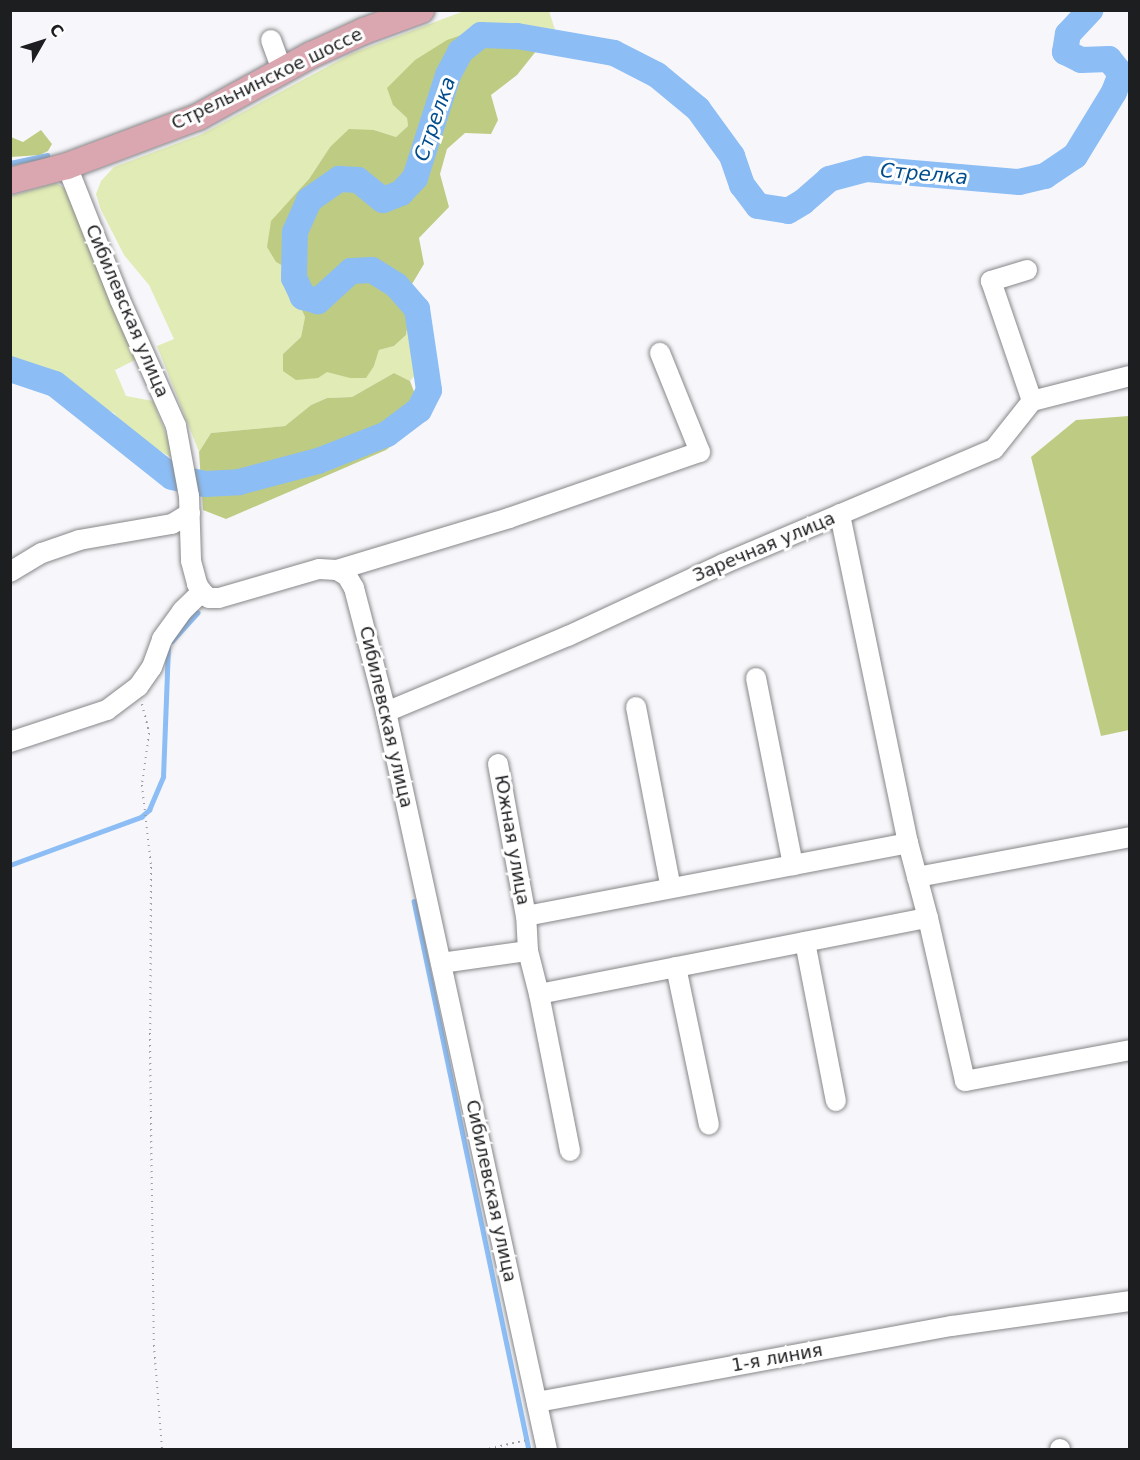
<!DOCTYPE html>
<meta charset="utf-8">
<style>
body{margin:0}
#map{position:relative;width:1140px;height:1460px;overflow:hidden;background:#f7f7fb;font-family:"DejaVu Sans",sans-serif}
div>[style]{position:absolute}
[style*='--x']{left:calc(var(--x)*1px);top:calc(var(--y)*1px);width:calc(var(--w)*1px);rotate:calc(var(--a)*1deg)}
.green>*{inset:0;background:#e0ebb5}
.forest>*{inset:0;background:#becc83}
.stream>*{height:4.5px;margin:-2.25px;padding:0 2.25px;transform-origin:2.25px;border-radius:2.25px;background:#8cbdf5}
.river>*{height:26px;margin:-13px;padding:0 13px;transform-origin:13px;border-radius:13px;background:#8cbdf5}
.path>*{height:2px;margin-top:-1px;transform-origin:0;background:repeating-linear-gradient(90deg,#9d9da0 0 1.5px,transparent 0 6px)}
.roads{filter:drop-shadow(0 0 2px #868789) drop-shadow(0 0 2px #868789)}
.minor>*{height:20px;margin:-10px;padding:0 10px;transform-origin:10px;border-radius:10px;background:#fff}
.major>*{height:26px;margin:-13px;padding:0 13px;transform-origin:13px;border-radius:13px;background:#daa6af}
span{translate:-50% -50%;white-space:nowrap;text-align:center;line-height:1.15;-webkit-text-stroke:6px #fff;paint-order:stroke}
.street-label{font-size:18px;color:#1d1e1f}
.water-label{font-size:20px;color:#004d8e;font-style:italic}
.frame{position:absolute;inset:0;border:12px solid #1d1e1f;pointer-events:none}
.north{position:absolute;left:12px;top:12px;width:60px;height:60px;-webkit-text-stroke:4px #fff;paint-order:stroke;rotate:51deg;font-size:16px;font-weight:700;line-height:24px;text-align:center;color:#1d1e1f}
.north::after{content:'';display:block;margin:auto;width:21px;height:27px;background:#1d1e1f;clip-path:polygon(50% 0,100% 100%,50% 72%,0 100%)}
</style>
<div id="map">
<div class="green">
<i style="clip-path:polygon(464px 11px,549px 11px,556px 33px,513px 24px,393px 105px,407px 118px,408px 126px,396px 137px,374px 130px,330px 147px,309px 179px,292px 200px,276px 262px,290px 270px,293px 290px,305px 317px,301px 337px,283px 354px,350px 378px,374px 366px,379px 350px,394px 346px,406px 335px,411px 309px,419px 341px,421px 368px,410px 381px,394px 373px,352px 397px,327px 398px,311px 405px,285px 426px,211px 433px,199px 452px,157px 346px,174px 339px,149px 285px,124px 255px,101px 210px,96px 194px,101px 181px,114px 167px,202px 134px,353px 53px)"></i>
<i style="clip-path:polygon(56px 183px,71px 192px,137px 359px,115px 370px,126px 396px,153px 401px,176px 460px,133px 436px,114px 413px,86px 401px,64px 381px,49px 373px,11px 361px,11px 196px)"></i>
</div>
<div class="forest">
<i style="clip-path:polygon(513px 24px,530px 31px,537px 50px,517px 75px,491px 95px,498px 120px,491px 134px,465px 133px,447px 149px,440px 174px,449px 207px,419px 238px,424px 264px,412px 284px,410px 312px,406px 335px,394px 346px,379px 350px,374px 366px,366px 378px,350px 378px,327px 372px,318px 378px,296px 380px,283px 371px,283px 354px,301px 337px,305px 317px,293px 290px,290px 270px,276px 262px,267px 247px,271px 221px,309px 179px,330px 147px,349px 129px,374px 130px,396px 137px,408px 126px,407px 118px,393px 105px,387px 88px,415px 60px,447px 40px,476px 30px)"></i>
<i style="clip-path:polygon(41px 130px,52px 144px,48px 151px,40px 155px,11px 157px,11px 137px,23px 142px)"></i>
<i style="clip-path:polygon(394px 373px,410px 381px,418px 402px,402px 438px,386px 450px,226px 519px,203px 510px,199px 452px,211px 433px,285px 426px,311px 405px,327px 398px,352px 397px)"></i>
<i style="clip-path:polygon(1129px 416px,1129px 730px,1101px 736px,1031px 457px,1076px 420px)"></i>
</div>
<div class="stream">
<i style="--x:10;--y:163;--w:38;--a:-12"></i>
<i style="--x:172;--y:641;--w:38;--a:-48"></i>
<i style="--x:10;--y:865;--w:140;--a:-20.1"></i>
<i style="--x:141;--y:817;--w:11;--a:-41"></i>
<i style="--x:149;--y:810;--w:36;--a:-67"></i>
<i style="--x:163;--y:777;--w:130;--a:-87.8"></i>
<i style="--x:414;--y:901;--w:561;--a:78.17"></i>
</div>
<div class="river">
<i style="--x:10;--y:369;--w:47;--a:18.4"></i>
<i style="--x:55;--y:384;--w:149;--a:38.5"></i>
<i style="--x:172;--y:477;--w:34;--a:12"></i>
<i style="--x:205;--y:484;--w:34;--a:-3"></i>
<i style="--x:239;--y:482;--w:82;--a:-14.9"></i>
<i style="--x:318;--y:461;--w:74;--a:-21.4"></i>
<i style="--x:387;--y:434;--w:40;--a:-37"></i>
<i style="--x:419;--y:410;--w:22;--a:-63"></i>
<i style="--x:429;--y:390;--w:82;--a:-98.4"></i>
<i style="--x:417;--y:309;--w:32;--a:-131"></i>
<i style="--x:396;--y:285;--w:28;--a:-148"></i>
<i style="--x:372;--y:270;--w:21;--a:177"></i>
<i style="--x:351;--y:271;--w:45;--a:137.7"></i>
<i style="--x:318;--y:301;--w:16;--a:-165"></i>
<i style="--x:303;--y:297;--w:21;--a:-115"></i>
<i style="--x:294;--y:278;--w:46;--a:-88.8"></i>
<i style="--x:295;--y:232;--w:35;--a:-66"></i>
<i style="--x:309;--y:200;--w:37;--a:-35"></i>
<i style="--x:339;--y:179;--w:19;--a:3"></i>
<i style="--x:358;--y:180;--w:32;--a:39"></i>
<i style="--x:383;--y:200;--w:19;--a:-21"></i>
<i style="--x:401;--y:193;--w:21;--a:-47"></i>
<i style="--x:415;--y:178;--w:108;--a:-72.2"></i>
<i style="--x:448;--y:75;--w:26;--a:-62"></i>
<i style="--x:460;--y:52;--w:27;--a:-39"></i>
<i style="--x:481;--y:35;--w:36;--a:2"></i>
<i style="--x:517;--y:36;--w:98;--a:9.9"></i>
<i style="--x:614;--y:53;--w:48;--a:27.1"></i>
<i style="--x:657;--y:75;--w:53;--a:39.7"></i>
<i style="--x:698;--y:109;--w:58;--a:54.1"></i>
<i style="--x:732;--y:156;--w:31;--a:71"></i>
<i style="--x:742;--y:185;--w:26;--a:53"></i>
<i style="--x:758;--y:206;--w:30;--a:9"></i>
<i style="--x:788;--y:211;--w:17;--a:-31"></i>
<i style="--x:803;--y:202;--w:35;--a:-41"></i>
<i style="--x:829;--y:179;--w:39;--a:-15"></i>
<i style="--x:867;--y:169;--w:153;--a:4.9"></i>
<i style="--x:1019;--y:182;--w:27;--a:-13"></i>
<i style="--x:1045;--y:176;--w:36;--a:-34"></i>
<i style="--x:1075;--y:156;--w:75;--a:-58.6"></i>
<i style="--x:1114;--y:92;--w:19;--a:-69"></i>
<i style="--x:1121;--y:74;--w:19;--a:-129"></i>
<i style="--x:1109;--y:59;--w:28;--a:178"></i>
<i style="--x:1081;--y:60;--w:18;--a:-153"></i>
<i style="--x:1065;--y:52;--w:18;--a:-81"></i>
<i style="--x:1068;--y:34;--w:33;--a:-47"></i>
</div>
<div class="path">
<i style="--x:142;--y:704;--w:30;--a:76"></i>
<i style="--x:149;--y:733;--w:52;--a:97.7"></i>
<i style="--x:142;--y:785;--w:82;--a:83.7"></i>
<i style="--x:151;--y:867;--w:166;--a:90.3"></i>
<i style="--x:150;--y:1033;--w:312;--a:89.3"></i>
<i style="--x:154;--y:1345;--w:105;--a:85.6"></i>
<i style="--x:483;--y:1450;--w:45;--a:-12.8"></i>
</div>
<div class="roads">
<div class="minor">
<i style="--x:271;--y:40;--w:33;--a:70"></i>
<i style="--x:67;--y:166;--w:144;--a:68.4"></i>
<i style="--x:120;--y:300;--w:138;--a:66"></i>
<i style="--x:176;--y:426;--w:71;--a:79.5"></i>
<i style="--x:189;--y:496;--w:65;--a:88.2"></i>
<i style="--x:191;--y:561;--w:24;--a:75"></i>
<i style="--x:197;--y:584;--w:9;--a:58"></i>
<i style="--x:202;--y:592;--w:9;--a:41"></i>
<i style="--x:209;--y:598;--w:10;--a:0"></i>
<i style="--x:219;--y:598;--w:104;--a:-16.2"></i>
<i style="--x:319;--y:569;--w:18;--a:3"></i>
<i style="--x:337;--y:570;--w:12;--a:31"></i>
<i style="--x:347;--y:576;--w:14;--a:60"></i>
<i style="--x:354;--y:588;--w:128;--a:75.5"></i>
<i style="--x:386;--y:712;--w:755;--a:77.69"></i>
<i style="--x:1027;--y:270;--w:38;--a:163"></i>
<i style="--x:991;--y:281;--w:127;--a:71.1"></i>
<i style="--x:337;--y:570;--w:180;--a:-16.8"></i>
<i style="--x:509;--y:518;--w:202;--a:-19.1"></i>
<i style="--x:700;--y:452;--w:107;--a:-112"></i>
<i style="--x:10;--y:572;--w:37;--a:-31"></i>
<i style="--x:42;--y:553;--w:39;--a:-19"></i>
<i style="--x:79;--y:540;--w:94;--a:-9.8"></i>
<i style="--x:172;--y:524;--w:21;--a:-31"></i>
<i style="--x:756;--y:678;--w:191;--a:78.8"></i>
<i style="--x:636;--y:707;--w:184;--a:79.1"></i>
<i style="--x:386;--y:712;--w:197;--a:-22.7"></i>
<i style="--x:568;--y:636;--w:171;--a:-24.9"></i>
<i style="--x:723;--y:564;--w:294;--a:-23"></i>
<i style="--x:994;--y:449;--w:61;--a:-51.6"></i>
<i style="--x:1032;--y:401;--w:101;--a:-14.3"></i>
<i style="--x:10;--y:742;--w:102;--a:-18.3"></i>
<i style="--x:107;--y:710;--w:39;--a:-37"></i>
<i style="--x:138;--y:687;--w:24;--a:-55"></i>
<i style="--x:152;--y:667;--w:30;--a:-70"></i>
<i style="--x:162;--y:639;--w:34;--a:-54"></i>
<i style="--x:182;--y:611;--w:28;--a:-44"></i>
<i style="--x:498;--y:764;--w:155;--a:79.6"></i>
<i style="--x:917;--y:877;--w:217;--a:-10.6"></i>
<i style="--x:928;--y:918;--w:167;--a:77.2"></i>
<i style="--x:965;--y:1081;--w:168;--a:-10.6"></i>
<i style="--x:805;--y:942;--w:162;--a:79"></i>
<i style="--x:528;--y:951;--w:44;--a:75.7"></i>
<i style="--x:539;--y:994;--w:396;--a:-11.1"></i>
<i style="--x:928;--y:918;--w:78;--a:-104.9"></i>
<i style="--x:441;--y:963;--w:88;--a:-7.9"></i>
<i style="--x:528;--y:951;--w:35;--a:-93"></i>
<i style="--x:526;--y:916;--w:389;--a:-10.8"></i>
<i style="--x:908;--y:843;--w:336;--a:-101.7"></i>
<i style="--x:676;--y:967;--w:161;--a:78.2"></i>
<i style="--x:539;--y:994;--w:160;--a:78.8"></i>
<i style="--x:537;--y:1402;--w:422;--a:-10.4"></i>
<i style="--x:952;--y:1326;--w:180;--a:-8"></i>
<i style="--x:1060;--y:1449;--w:1;--a:90"></i>
</div>
<div class="major">
<i style="--x:10;--y:181;--w:59;--a:-14.7"></i>
<i style="--x:67;--y:166;--w:140;--a:-20.5"></i>
<i style="--x:198;--y:117;--w:129;--a:-28.8"></i>
<i style="--x:311;--y:55;--w:58;--a:-24.4"></i>
<i style="--x:364;--y:31;--w:61;--a:-20.2"></i>
</div>
</div>
<div class="street-label">
<span style="left:267px;top:79px;rotate:-26deg">Стрельнинское шоссе</span>
<span style="left:127px;top:311px;rotate:67deg">Сибилевская улица</span>
<span style="left:764px;top:547px;rotate:-23deg">Заречная улица</span>
<span style="left:386px;top:717px;rotate:77deg">Сибилевская улица</span>
<span style="left:512px;top:840px;rotate:80deg">Южная улица</span>
<span style="left:491px;top:1191px;rotate:78deg">Сибилевская улица</span>
<span style="left:777px;top:1358px;rotate:-10deg">1-я линия</span>
</div>
<div class="water-label">
<span style="left:435px;top:119px;rotate:-71deg">Стрелка</span>
<span style="left:924px;top:174px;rotate:5deg">Стрелка</span>
</div>
<div class="frame"></div>
<div class="north">С</div>
</div>
